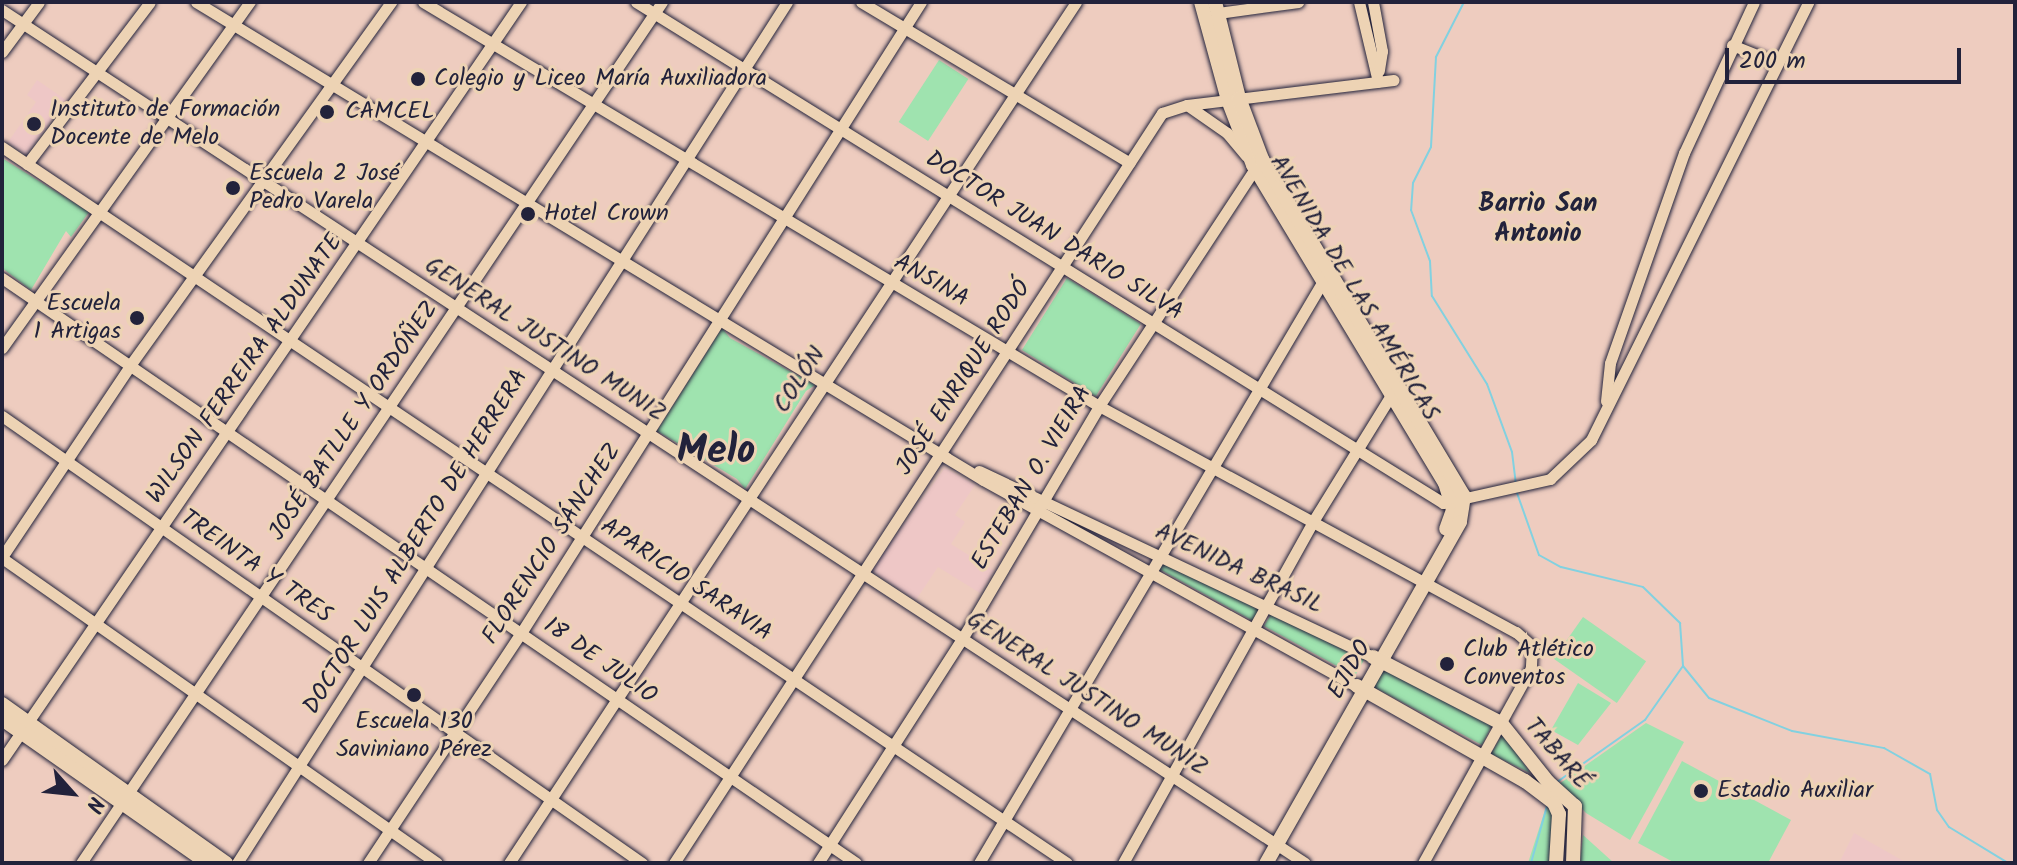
<!DOCTYPE html>
<meta charset="utf-8">
<style>
body{margin:0}
#map{position:relative;width:2017px;height:865px;overflow:hidden;background:#eeccbf;font-family:Kalam,sans-serif}
div>[style]{position:absolute}
[style*='--x']{left:calc(var(--x)*1px);top:calc(var(--y)*1px);width:calc(var(--w)*1px);rotate:calc(var(--a)*1deg)}
.built>*{inset:0;background:#eec7c6}
.green>*{inset:0;background:#9fe3af;transform-origin:0 0}
.stream>*{height:2px;margin:-1px;padding:0 1px;transform-origin:1px;border-radius:1px;background:#82d1e0}
.roads{filter:drop-shadow(0 0 2px #22223b) drop-shadow(0 0 2px #22223b)}
.minor>*{height:11px;margin:-5.5px;padding:0 5.5px;transform-origin:5.5px;border-radius:5.5px;background:#edd3b4}
.major>*{height:14px;margin:-7px;padding:0 7px;transform-origin:7px;border-radius:7px;background:#edd3b4}
.dots>*{width:22px;height:22px;translate:-50% -50%;box-sizing:border-box;border:4px solid #edd3b4;border-radius:50%}
span{translate:-50% -50%;white-space:nowrap;text-align:center;line-height:1.15;-webkit-text-stroke:6px #edd3b4;paint-order:stroke}
.poi-label{font-size:24px;color:#22223b}
.left{translate:0 -50%;text-align:left}
.right{translate:-100% -50%;text-align:right}
.street-label{font-size:24px;color:#22223b}
.neighbourhood-label{font-size:26px;color:#22223b;font-weight:700}
.town-label{font-size:40px;color:#22223b;font-weight:700}
.frame{position:absolute;inset:0;border:4px solid #22223b;pointer-events:none}
.north{position:absolute;left:32px;top:753px;width:80px;height:80px;-webkit-text-stroke:6px #edd3b4;paint-order:stroke;rotate:117deg;font-size:22px;font-weight:700;line-height:32px;text-align:center;color:#22223b}
.north::after{content:'';display:block;margin:auto;width:28px;height:36px;background:#22223b;clip-path:polygon(50% 0,100% 100%,50% 72%,0 100%)}
.scale{position:absolute;left:1725px;top:48px;width:236px;height:36px;box-sizing:border-box;border:4px solid #22223b;border-top:0;padding-left:10px;font-size:24px;line-height:28px;white-space:nowrap;color:#22223b;-webkit-text-stroke:6px #edd3b4;paint-order:stroke}
</style>
<div id="map">
<div class="built">
<i style="clip-path:polygon(37px 80px,66px 100px,26px 155px,8px 142px,36px 102px,27px 95px)"></i>
<i style="clip-path:polygon(945px 468px,975px 485px,955px 515px,965px 522px,951px 544px,994px 571px,980px 593px,938px 567px,916px 600px,871px 570px)"></i>
<i style="clip-path:polygon(1854px 833px,1907px 863px,1839px 863px)"></i>
</div>
<div class="green">
<i style="left:939px;top:60px;width:35px;height:74px;rotate:33deg"></i>
<i style="clip-path:polygon(2px 158px,89px 212px,71px 237px,66px 231px,31px 290px,2px 268px)"></i>
<i style="left:1067px;top:278px;width:87px;height:85px;rotate:32deg"></i>
<i style="clip-path:polygon(722px 328px,730px 338px,815px 385px,806px 391px,745px 489px,737px 479px,657px 431px)"></i>
<i style="clip-path:polygon(1162px 561px,1260px 609px,1253px 621px,1159px 569px)"></i>
<i style="clip-path:polygon(1271px 614px,1364px 660px,1355px 676px,1264px 626px)"></i>
<i style="left:1583px;top:617px;width:77px;height:51px;rotate:35deg"></i>
<i style="clip-path:polygon(1384px 670px,1493px 723px,1482px 745px,1374px 687px)"></i>
<i style="clip-path:polygon(1578px 683px,1611px 703px,1578px 745px,1551px 730px)"></i>
<i style="clip-path:polygon(1646px 723px,1684px 742px,1630px 840px,1586px 813px,1559px 784px)"></i>
<i style="clip-path:polygon(1503px 733px,1530px 773px,1491px 754px)"></i>
<i style="clip-path:polygon(1682px 761px,1791px 820px,1768px 863px,1675px 863px,1638px 843px)"></i>
<i style="clip-path:polygon(1546px 807px,1556px 815px,1552px 863px,1528px 863px)"></i>
<i style="clip-path:polygon(1583px 835px,1614px 863px,1580px 863px)"></i>
</div>
<div class="stream">
<i style="--x:1464;--y:2;--w:62;--a:117"></i>
<i style="--x:1436;--y:57;--w:90;--a:93.2"></i>
<i style="--x:1431;--y:147;--w:40;--a:116.6"></i>
<i style="--x:1413;--y:183;--w:27;--a:94"></i>
<i style="--x:1411;--y:210;--w:54;--a:69.6"></i>
<i style="--x:1430;--y:261;--w:35;--a:87"></i>
<i style="--x:1432;--y:296;--w:104;--a:58"></i>
<i style="--x:1487;--y:384;--w:72;--a:69.8"></i>
<i style="--x:1512;--y:452;--w:31;--a:83"></i>
<i style="--x:1517;--y:493;--w:66;--a:70.5"></i>
<i style="--x:1539;--y:555;--w:25;--a:29"></i>
<i style="--x:1561;--y:567;--w:84;--a:13.7"></i>
<i style="--x:1643;--y:587;--w:52;--a:44.2"></i>
<i style="--x:1680;--y:623;--w:43;--a:86"></i>
<i style="--x:1683;--y:666;--w:41;--a:50.9"></i>
<i style="--x:1709;--y:698;--w:89;--a:21.7"></i>
<i style="--x:1792;--y:731;--w:94;--a:10.5"></i>
<i style="--x:1884;--y:748;--w:53;--a:29.5"></i>
<i style="--x:1930;--y:774;--w:37;--a:79"></i>
<i style="--x:1937;--y:810;--w:21;--a:55"></i>
<i style="--x:1949;--y:827;--w:69;--a:31.4"></i>
<i style="--x:1557;--y:782;--w:108;--a:-35.2"></i>
<i style="--x:1645;--y:720;--w:66;--a:-54.9"></i>
<i style="--x:1531;--y:863;--w:59;--a:-74.3"></i>
</div>
<div class="roads">
<div class="minor">
<i style="--x:196;--y:2;--w:921;--a:31.27"></i>
<i style="--x:983;--y:480;--w:426;--a:28.9"></i>
<i style="--x:423;--y:2;--w:788;--a:30.86"></i>
<i style="--x:1099;--y:406;--w:474;--a:28.5"></i>
<i style="--x:1516;--y:632;--w:21;--a:41"></i>
<i style="--x:1532;--y:646;--w:22;--a:93"></i>
<i style="--x:1531;--y:668;--w:223;--a:119"></i>
<i style="--x:636;--y:2;--w:950;--a:31.83"></i>
<i style="--x:1443;--y:503;--w:110;--a:-12.6"></i>
<i style="--x:1550;--y:479;--w:57;--a:-43.6"></i>
<i style="--x:1591;--y:440;--w:489;--a:-63.6"></i>
<i style="--x:861;--y:2;--w:313;--a:30.9"></i>
<i style="--x:1359;--y:2;--w:82;--a:76.6"></i>
<i style="--x:1373;--y:2;--w:50;--a:79.6"></i>
<i style="--x:1382;--y:51;--w:20;--a:99"></i>
<i style="--x:2;--y:10;--w:1557;--a:33.21"></i>
<i style="--x:1218;--y:13;--w:81;--a:-7.8"></i>
<i style="--x:1732;--y:45;--w:48;--a:21.8"></i>
<i style="--x:2;--y:52;--w:62;--a:-53.5"></i>
<i style="--x:1187;--y:105;--w:49;--a:35"></i>
<i style="--x:1227;--y:133;--w:30;--a:50"></i>
<i style="--x:2;--y:147;--w:1283;--a:33.91"></i>
<i style="--x:27;--y:164;--w:203;--a:-52.8"></i>
<i style="--x:2;--y:278;--w:1035;--a:34.41"></i>
<i style="--x:2;--y:348;--w:426;--a:-54.4"></i>
<i style="--x:1606;--y:401;--w:38;--a:-84"></i>
<i style="--x:1610;--y:363;--w:223;--a:-70.6"></i>
<i style="--x:1684;--y:153;--w:166;--a:-65.1"></i>
<i style="--x:2;--y:416;--w:781;--a:34.93"></i>
<i style="--x:979;--y:471;--w:436;--a:25.3"></i>
<i style="--x:2;--y:557;--w:232;--a:-56.2"></i>
<i style="--x:131;--y:364;--w:446;--a:-54.3"></i>
<i style="--x:2;--y:558;--w:531;--a:35.04"></i>
<i style="--x:2;--y:760;--w:919;--a:-55.6"></i>
<i style="--x:81;--y:863;--w:1039;--a:-55.99"></i>
<i style="--x:237;--y:863;--w:1022;--a:-57.43"></i>
<i style="--x:368;--y:863;--w:276;--a:-56.4"></i>
<i style="--x:521;--y:633;--w:747;--a:-57.63"></i>
<i style="--x:509;--y:863;--w:1031;--a:-56.63"></i>
<i style="--x:674;--y:863;--w:895;--a:-56.95"></i>
<i style="--x:1162;--y:113;--w:26;--a:-18"></i>
<i style="--x:1187;--y:105;--w:208;--a:-6.9"></i>
<i style="--x:818;--y:863;--w:266;--a:-57.3"></i>
<i style="--x:962;--y:639;--w:270;--a:-59.5"></i>
<i style="--x:1099;--y:406;--w:292;--a:-56.7"></i>
<i style="--x:979;--y:863;--w:682;--a:-59.41"></i>
<i style="--x:1123;--y:863;--w:389;--a:-60.9"></i>
<i style="--x:1312;--y:523;--w:156;--a:-58.3"></i>
</div>
<div class="major">
<i style="--x:1201;--y:2;--w:102;--a:74.6"></i>
<i style="--x:1228;--y:100;--w:70;--a:69"></i>
<i style="--x:1253;--y:165;--w:371;--a:58.9"></i>
<i style="--x:1445;--y:483;--w:28;--a:73"></i>
<i style="--x:1453;--y:510;--w:20;--a:110"></i>
<i style="--x:1215;--y:2;--w:99;--a:76"></i>
<i style="--x:1239;--y:98;--w:65;--a:69.3"></i>
<i style="--x:1262;--y:159;--w:393;--a:59.1"></i>
<i style="--x:1464;--y:496;--w:26;--a:99"></i>
<i style="--x:1460;--y:522;--w:392;--a:119.6"></i>
<i style="--x:1373;--y:657;--w:144;--a:27.3"></i>
<i style="--x:1501;--y:723;--w:75;--a:51.5"></i>
<i style="--x:1548;--y:782;--w:36;--a:42"></i>
<i style="--x:1575;--y:806;--w:57;--a:92"></i>
<i style="--x:1357;--y:686;--w:193;--a:29.5"></i>
<i style="--x:1525;--y:781;--w:36;--a:37"></i>
<i style="--x:1554;--y:803;--w:12;--a:66"></i>
<i style="--x:1559;--y:814;--w:49;--a:93.5"></i>
<i style="--x:2;--y:704;--w:275;--a:35.4"></i>
<i style="--x:2;--y:719;--w:251;--a:35"></i>
</div>
</div>
<div class="dots">
<i style="left:418px;top:79px;background:#22223b"></i>
<i style="left:327px;top:112px;background:#22223b"></i>
<i style="left:34px;top:124px;background:#22223b"></i>
<i style="left:233px;top:188px;background:#22223b"></i>
<i style="left:528px;top:214px;background:#22223b"></i>
<i style="left:137px;top:318px;background:#22223b"></i>
<i style="left:1447px;top:664px;background:#22223b"></i>
<i style="left:414px;top:695px;background:#22223b"></i>
<i style="left:1701px;top:791px;background:#22223b"></i>
</div>
<div class="poi-label">
<span class="left" style="left:434px;top:79px">Colegio y Liceo María Auxiliadora</span>
<span class="left" style="left:50px;top:124px">Instituto de Formación<br>Docente de Melo</span>
<span class="left" style="left:345px;top:112px">CAMCEL</span>
<span class="left" style="left:249px;top:188px">Escuela 2 José<br>Pedro Varela</span>
<span class="left" style="left:544px;top:214px">Hotel Crown</span>
<span class="right" style="left:121px;top:318px">Escuela<br>1 Artigas</span>
<span class="left" style="left:1463px;top:664px">Club Atlético<br>Conventos</span>
<span style="left:414px;top:736px">Escuela 130<br>Saviniano Pérez</span>
<span class="left" style="left:1717px;top:791px">Estadio Auxiliar</span>
</div>
<div class="street-label">
<span style="left:1054px;top:236px;rotate:32deg">DOCTOR JUAN DARIO SILVA</span>
<span style="left:931px;top:281px;rotate:30deg">ANSINA</span>
<span style="left:1354px;top:288px;rotate:59deg">AVENIDA DE LAS AMÉRICAS</span>
<span style="left:545px;top:340px;rotate:33deg">GENERAL JUSTINO MUNIZ</span>
<span style="left:245px;top:369px;rotate:-55deg">WILSON FERREIRA ALDUNATE</span>
<span style="left:964px;top:378px;rotate:-57deg">JOSÉ ENRIQUE RODÓ</span>
<span style="left:800px;top:380px;rotate:-57deg">COLÓN</span>
<span style="left:354px;top:421px;rotate:-56deg">JOSÉ BATLLE Y ORDÓÑEZ</span>
<span style="left:1032px;top:478px;rotate:-59deg">ESTEBAN O. VIEIRA</span>
<span style="left:416px;top:542px;rotate:-58deg">DOCTOR LUIS ALBERTO DE HERRERA</span>
<span style="left:552px;top:544px;rotate:-57deg">FLORENCIO SÁNCHEZ</span>
<span style="left:256px;top:567px;rotate:35deg">TREINTA Y TRES</span>
<span style="left:1239px;top:569px;rotate:25deg">AVENIDA BRASIL</span>
<span style="left:686px;top:580px;rotate:34deg">APARICIO SARAVIA</span>
<span style="left:600px;top:661px;rotate:35deg">18 DE JULIO</span>
<span style="left:1350px;top:670px;rotate:-60deg">EJIDO</span>
<span style="left:1087px;top:694px;rotate:33deg">GENERAL JUSTINO MUNIZ</span>
<span style="left:1557px;top:754px;rotate:49deg">TABARÉ</span>
</div>
<div class="neighbourhood-label">
<span style="left:1538px;top:220px">Barrio San<br>Antonio</span>
</div>
<div class="town-label">
<span style="left:716px;top:451px">Melo</span>
</div>
<div class="frame"></div>
<div class="north">N</div>
<div class="scale">200 m</div>
</div>
